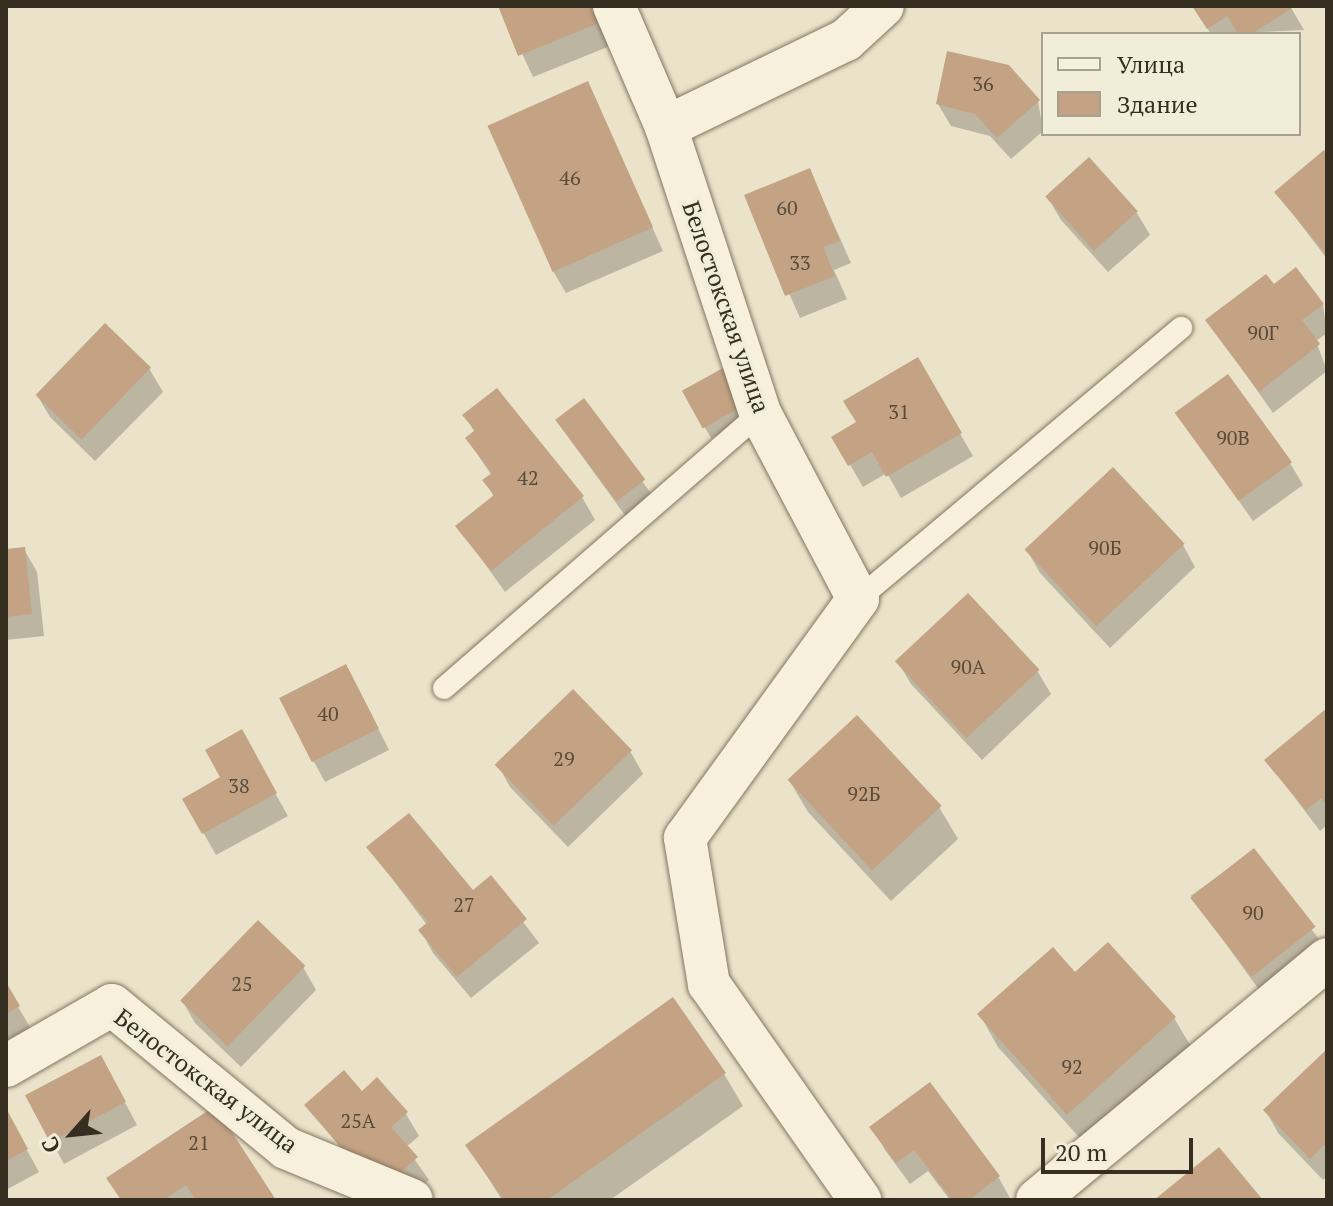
<!DOCTYPE html>
<meta charset="utf-8">
<style>
body{margin:0}
#map{position:relative;width:1333px;height:1206px;overflow:hidden;background:#eae3ca;font-family:"PT Serif",serif}
div>[style]{position:absolute}
[style*='--x']{left:calc(var(--x)*1px);top:calc(var(--y)*1px);width:calc(var(--w)*1px);rotate:calc(var(--a)*1deg)}
.shadow>*{inset:0;background:#0003;transform-origin:0 0}
.building>*{inset:0;background:#c4a384;transform-origin:0 0}
.roads{filter:drop-shadow(0 0 2px #857660) drop-shadow(0 0 2px #857660)}
.lane>*{height:22px;margin:-11px;padding:0 11px;transform-origin:11px;border-radius:11px;background:#f6f0dc}
.street>*{height:42px;margin:-21px;padding:0 21px;transform-origin:21px;border-radius:21px;background:#f6f0dc}
span{translate:-50% -50%;white-space:nowrap;text-align:center;line-height:1.15;-webkit-text-stroke:6px #f2edd8;paint-order:stroke}
.number-label{font-size:20px;color:#5a4b3a}
.number-label span{-webkit-text-stroke-width:0}
.street-label{font-size:24px;color:#372e22}
.frame{position:absolute;inset:0;border:8px solid #372e22;pointer-events:none}
.legend{position:absolute;left:1041px;top:32px;width:260px;height:104px;box-sizing:border-box;background:#f2edd8;border:2px solid #a7a18f;margin:0;padding:10px 14px;list-style:none;font-size:24px;color:#372e22}
.legend li{display:flex;align-items:center;gap:16px;height:40px}
.legend b{width:40px;border:2px solid #a7a18f}
.north{position:absolute;left:32px;top:1094px;width:80px;height:80px;-webkit-text-stroke:6px #f2edd8;paint-order:stroke;rotate:243deg;font-size:22px;font-weight:700;line-height:32px;text-align:center;color:#372e22}
.north::after{content:'';display:block;margin:auto;width:28px;height:36px;background:#372e22;clip-path:polygon(50% 0,100% 100%,50% 72%,0 100%)}
.scale{position:absolute;left:1041px;top:1138px;width:152px;height:36px;box-sizing:border-box;border:4px solid #372e22;border-top:0;padding-left:10px;font-size:24px;line-height:28px;white-space:nowrap;color:#372e22;-webkit-text-stroke:6px #f2edd8;paint-order:stroke}
</style>
<div id="map">
<div class="shadow">
<i style="clip-path:polygon(500px 6px,593px 6px,610px 46px,533px 77px)"></i>
<i style="clip-path:polygon(1193px 6px,1290px 6px,1304px 30px,1211px 34px)"></i>
<i style="clip-path:polygon(587px 84px,663px 251px,566px 293px,553px 271px)"></i>
<i style="clip-path:polygon(1038px 101px,1043px 131px,1011px 159px,990px 136px,951px 126px,938px 104px)"></i>
<i style="clip-path:polygon(1327px 156px,1327px 259px,1277px 193px)"></i>
<i style="clip-path:polygon(1089px 160px,1137px 213px,1150px 235px,1108px 272px,1061px 220px,1048px 198px)"></i>
<i style="clip-path:polygon(810px 171px,851px 263px,834px 270px,847px 299px,800px 318px,746px 196px)"></i>
<i style="clip-path:polygon(1274px 286px,1323px 305px,1327px 333px,1316px 341px,1327px 371px,1273px 413px,1208px 321px)"></i>
<i style="clip-path:polygon(105px 326px,150px 370px,163px 392px,95px 461px,50px 417px,37px 395px)"></i>
<i style="clip-path:polygon(917px 360px,973px 456px,901px 498px,887px 473px,863px 487px,834px 437px,858px 423px)"></i>
<i style="left:722px;top:371px;width:53px;height:43px;rotate:60deg"></i>
<i style="left:584px;top:401px;width:125px;height:34px;rotate:54deg"></i>
<i style="clip-path:polygon(1177px 413px,1290px 463px,1303px 485px,1253px 521px)"></i>
<i style="clip-path:polygon(465px 416px,582px 497px,595px 520px,505px 592px,458px 526px,494px 497px,485px 481px,492px 476px,467px 439px,475px 433px)"></i>
<i style="clip-path:polygon(1183px 545px,1195px 567px,1110px 648px,1040px 573px,1027px 550px)"></i>
<i style="clip-path:polygon(24px 549px,37px 572px,44px 636px,6px 640px,6px 551px)"></i>
<i style="clip-path:polygon(968px 596px,1038px 672px,1051px 694px,982px 760px,911px 684px,898px 662px)"></i>
<i style="clip-path:polygon(358px 688px,389px 750px,325px 782px,313px 760px)"></i>
<i style="clip-path:polygon(1327px 710px,1327px 825px,1320px 831px,1267px 761px)"></i>
<i style="clip-path:polygon(241px 732px,288px 816px,216px 855px,184px 799px,223px 778px)"></i>
<i style="clip-path:polygon(630px 751px,643px 774px,568px 847px,510px 787px,498px 765px)"></i>
<i style="clip-path:polygon(789px 780px,939px 807px,958px 839px,891px 901px,808px 812px)"></i>
<i style="clip-path:polygon(369px 848px,472px 892px,490px 878px,539px 943px,471px 998px,433px 953px,421px 931px,427px 925px)"></i>
<i style="left:1254px;top:850px;width:124px;height:78px;rotate:54deg"></i>
<i style="clip-path:polygon(303px 967px,316px 990px,241px 1067px,195px 1023px,182px 1000px)"></i>
<i style="clip-path:polygon(1074px 975px,1174px 1018px,1193px 1050px,1087px 1146px,998px 1047px,980px 1015px)"></i>
<i style="clip-path:polygon(6px 986px,31px 1029px,6px 1043px)"></i>
<i style="clip-path:polygon(1327px 1052px,1327px 1176px,1323px 1180px,1278px 1133px,1266px 1111px)"></i>
<i style="clip-path:polygon(724px 1074px,743px 1106px,610px 1200px,502px 1200px,468px 1146px)"></i>
<i style="clip-path:polygon(113px 1080px,137px 1125px,64px 1164px,27px 1097px)"></i>
<i style="clip-path:polygon(930px 1085px,999px 1178px,1011px 1200px,950px 1200px,928px 1171px,910px 1184px,885px 1150px,872px 1127px)"></i>
<i style="clip-path:polygon(362px 1093px,406px 1114px,419px 1136px,406px 1147px,429px 1180px,408px 1198px,381px 1198px,306px 1105px)"></i>
<i style="clip-path:polygon(214px 1108px,274px 1200px,121px 1200px,108px 1178px)"></i>
<i style="clip-path:polygon(6px 1112px,39px 1172px,6px 1190px)"></i>
</div>
<div class="building">
<i style="clip-path:polygon(498px 6px,591px 6px,599px 23px,518px 56px)"></i>
<i style="clip-path:polygon(1192px 6px,1295px 6px,1251px 34px,1238px 34px,1227px 16px,1207px 29px)"></i>
<i style="clip-path:polygon(947px 51px,1009px 65px,1040px 100px,997px 138px,975px 114px,936px 104px)"></i>
<i style="left:588px;top:81px;width:160px;height:110px;rotate:66deg"></i>
<i style="clip-path:polygon(1324px 150px,1327px 153px,1327px 255px,1274px 192px)"></i>
<i style="left:1089px;top:157px;width:73px;height:59px;rotate:48deg"></i>
<i style="clip-path:polygon(810px 168px,840px 241px,823px 247px,835px 276px,785px 296px,744px 195px)"></i>
<i style="clip-path:polygon(1296px 267px,1324px 304px,1302px 320px,1320px 344px,1259px 392px,1205px 320px,1266px 274px,1274px 284px)"></i>
<i style="left:105px;top:323px;width:64px;height:100px;rotate:44deg"></i>
<i style="clip-path:polygon(918px 357px,962px 433px,886px 477px,872px 452px,848px 466px,831px 437px,856px 422px,843px 401px)"></i>
<i style="left:723px;top:368px;width:43px;height:47px;rotate:61deg"></i>
<i style="left:1228px;top:374px;width:109px;height:66px;rotate:54deg"></i>
<i style="clip-path:polygon(497px 388px,584px 496px,491px 571px,455px 526px,494px 495px,482px 480px,492px 473px,465px 438px,475px 430px,462px 415px)"></i>
<i style="left:584px;top:398px;width:102px;height:36px;rotate:53deg"></i>
<i style="left:1113px;top:467px;width:105px;height:121px;rotate:47deg"></i>
<i style="clip-path:polygon(25px 547px,32px 614px,6px 617px,6px 549px)"></i>
<i style="left:968px;top:593px;width:105px;height:100px;rotate:47deg"></i>
<i style="left:346px;top:664px;width:72px;height:75px;rotate:63deg"></i>
<i style="left:573px;top:689px;width:85px;height:109px;rotate:46deg"></i>
<i style="clip-path:polygon(1327px 708px,1327px 805px,1321px 798px,1306px 810px,1264px 760px)"></i>
<i style="left:857px;top:715px;width:124px;height:95px;rotate:47deg"></i>
<i style="clip-path:polygon(242px 729px,277px 793px,202px 834px,182px 799px,220px 777px,205px 750px)"></i>
<i style="clip-path:polygon(409px 813px,473px 890px,491px 875px,527px 919px,457px 977px,418px 930px,428px 922px,366px 847px)"></i>
<i style="left:1254px;top:848px;width:100px;height:81px;rotate:52deg"></i>
<i style="left:258px;top:920px;width:66px;height:112px;rotate:44deg"></i>
<i style="clip-path:polygon(1108px 942px,1176px 1017px,1067px 1115px,977px 1014px,1053px 947px,1075px 972px)"></i>
<i style="clip-path:polygon(6px 982px,20px 1006px,6px 1014px)"></i>
<i style="clip-path:polygon(673px 997px,726px 1073px,547px 1200px,504px 1200px,465px 1145px)"></i>
<i style="clip-path:polygon(1327px 1049px,1327px 1142px,1310px 1159px,1263px 1110px)"></i>
<i style="left:101px;top:1055px;width:53px;height:86px;rotate:62deg"></i>
<i style="clip-path:polygon(344px 1070px,362px 1091px,377px 1077px,408px 1112px,391px 1127px,418px 1157px,395px 1177px,382px 1164px,367px 1177px,304px 1105px)"></i>
<i style="clip-path:polygon(930px 1082px,1000px 1176px,969px 1200px,952px 1200px,914px 1150px,896px 1163px,869px 1127px)"></i>
<i style="clip-path:polygon(215px 1106px,276px 1200px,196px 1200px,186px 1185px,163px 1200px,121px 1200px,106px 1178px)"></i>
<i style="clip-path:polygon(6px 1108px,28px 1149px,6px 1161px)"></i>
<i style="clip-path:polygon(1219px 1147px,1263px 1200px,1154px 1200px)"></i>
</div>
<div class="roads">
<div class="lane">
<i style="--x:858;--y:599;--w:422;--a:-40"></i>
<i style="--x:444;--y:688;--w:419;--a:-41"></i>
</div>
<div class="street">
<i style="--x:614;--y:6;--w:132;--a:66.7"></i>
<i style="--x:666;--y:127;--w:301;--a:71.8"></i>
<i style="--x:760;--y:413;--w:210;--a:62.2"></i>
<i style="--x:858;--y:599;--w:295;--a:125.9"></i>
<i style="--x:685;--y:838;--w:148;--a:80.7"></i>
<i style="--x:709;--y:984;--w:264;--a:55"></i>
<i style="--x:666;--y:127;--w:200;--a:-25.8"></i>
<i style="--x:846;--y:40;--w:50;--a:-42.6"></i>
<i style="--x:6;--y:1066;--w:122;--a:-29.9"></i>
<i style="--x:112;--y:1005;--w:225;--a:39.4"></i>
<i style="--x:286;--y:1148;--w:136;--a:22.4"></i>
<i style="--x:1037;--y:1200;--w:377;--a:-39.7"></i>
</div>
</div>
<div class="number-label">
<span style="left:983px;top:83px">36</span>
<span style="left:570px;top:177px">46</span>
<span style="left:787px;top:207px">60</span>
<span style="left:800px;top:262px">33</span>
<span style="left:1263px;top:332px">90Г</span>
<span style="left:899px;top:411px">31</span>
<span style="left:1233px;top:437px">90В</span>
<span style="left:528px;top:477px">42</span>
<span style="left:1105px;top:547px">90Б</span>
<span style="left:968px;top:666px">90А</span>
<span style="left:328px;top:713px">40</span>
<span style="left:564px;top:758px">29</span>
<span style="left:239px;top:785px">38</span>
<span style="left:864px;top:793px">92Б</span>
<span style="left:464px;top:904px">27</span>
<span style="left:1253px;top:912px">90</span>
<span style="left:242px;top:983px">25</span>
<span style="left:1072px;top:1066px">92</span>
<span style="left:358px;top:1120px">25А</span>
<span style="left:199px;top:1142px">21</span>
</div>
<div class="street-label">
<span style="left:726px;top:307px;rotate:71deg">Белостокская улица</span>
<span style="left:206px;top:1081px;rotate:37deg">Белостокская улица</span>
</div>
<div class="frame"></div>
<ul class="legend">
<li><b style="height:10px;background:#f6f0dc"></b>Улица</li>
<li><b style="height:22px;background:#c4a384"></b>Здание</li>
</ul>
<div class="north">С</div>
<div class="scale">20 m</div>
</div>
